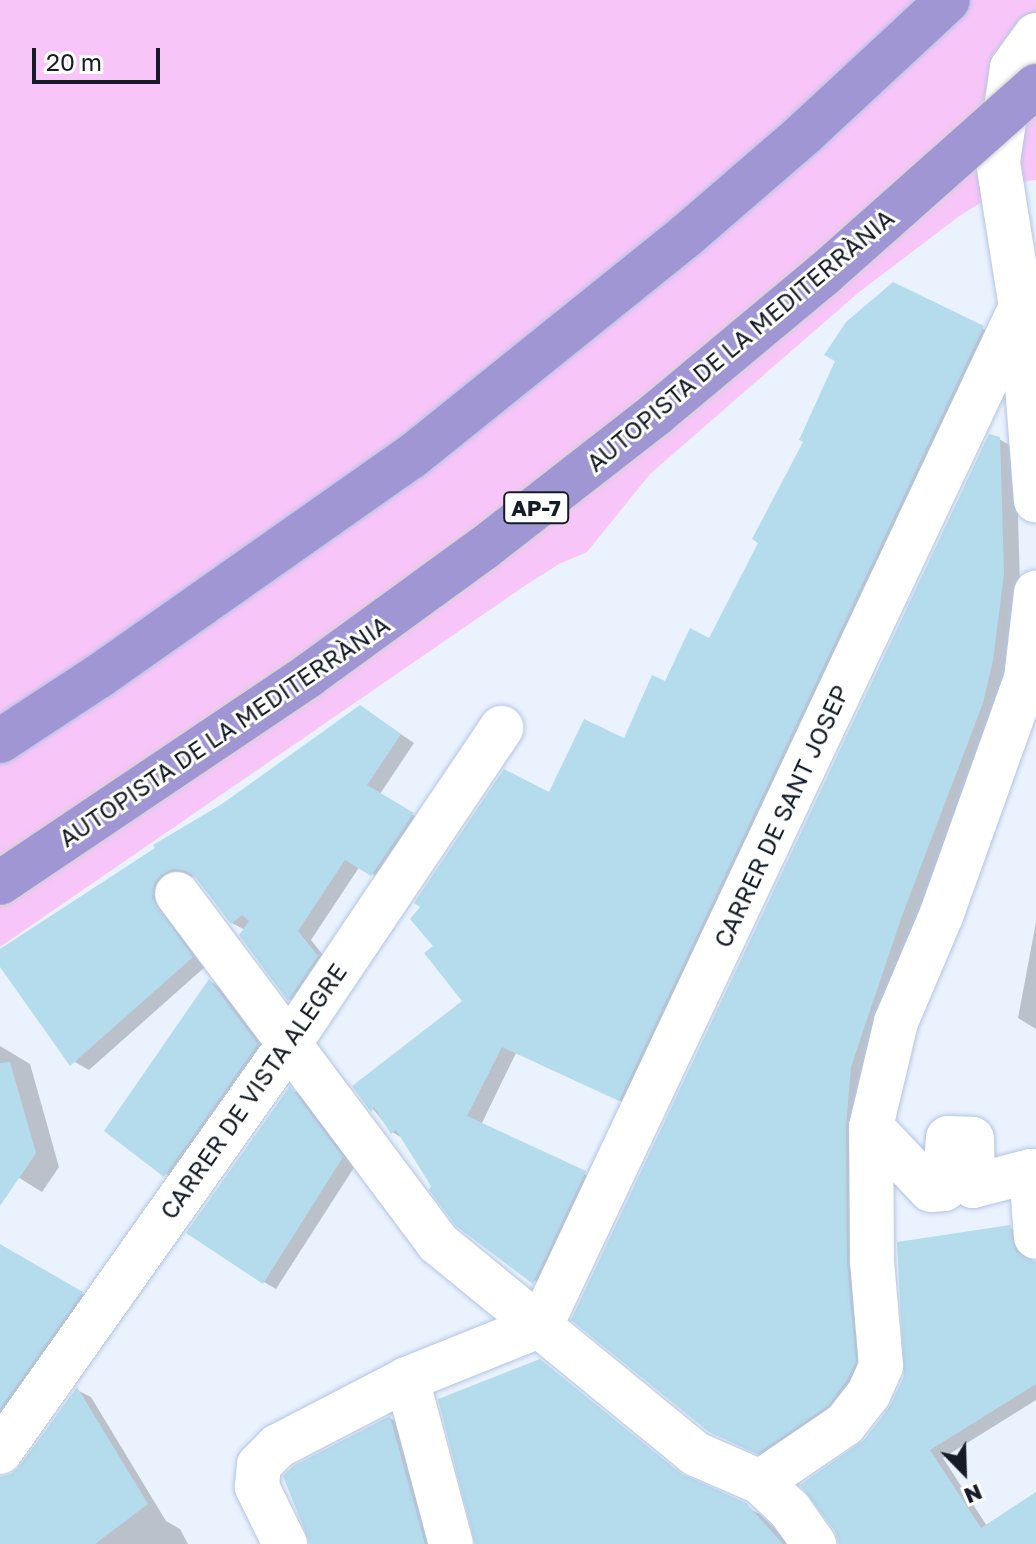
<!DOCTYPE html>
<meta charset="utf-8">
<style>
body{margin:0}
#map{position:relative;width:1036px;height:1544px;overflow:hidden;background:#eaf2fe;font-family:"Golos Text",sans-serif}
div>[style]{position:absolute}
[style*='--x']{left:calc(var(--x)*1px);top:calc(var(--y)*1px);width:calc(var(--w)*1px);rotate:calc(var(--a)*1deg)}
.green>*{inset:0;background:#f8c5f9}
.shadow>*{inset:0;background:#0003}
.building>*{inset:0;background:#b5dcec}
.roads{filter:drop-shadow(0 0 2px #b2c5e2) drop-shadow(0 0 2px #b2c5e2)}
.minor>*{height:44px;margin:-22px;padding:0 22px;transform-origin:22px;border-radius:22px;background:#fff}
.highway>*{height:44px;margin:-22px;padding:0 22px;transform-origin:22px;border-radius:22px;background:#a196d4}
.bridges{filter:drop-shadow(0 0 2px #d0d2d4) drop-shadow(0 0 2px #d0d2d4)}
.highway-bridge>*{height:44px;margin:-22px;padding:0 22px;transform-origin:22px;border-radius:22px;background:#a196d4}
span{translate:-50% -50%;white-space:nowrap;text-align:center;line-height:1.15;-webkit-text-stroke:6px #fff;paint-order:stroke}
.shield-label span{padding:2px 6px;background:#fff;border:2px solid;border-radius:6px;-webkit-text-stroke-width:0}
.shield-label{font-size:22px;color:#151c27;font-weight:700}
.street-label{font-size:24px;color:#151c27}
.north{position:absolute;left:924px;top:1432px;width:80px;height:80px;-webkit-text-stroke:6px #fff;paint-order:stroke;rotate:157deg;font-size:22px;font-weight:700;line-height:32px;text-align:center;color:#151c27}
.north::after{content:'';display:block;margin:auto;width:28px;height:36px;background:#151c27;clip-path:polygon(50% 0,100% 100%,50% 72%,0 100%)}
.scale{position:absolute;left:32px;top:48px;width:128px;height:36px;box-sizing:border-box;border:4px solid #151c27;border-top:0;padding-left:10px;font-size:24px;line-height:28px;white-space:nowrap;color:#151c27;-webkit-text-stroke:6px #fff;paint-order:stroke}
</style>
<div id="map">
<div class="green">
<i style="clip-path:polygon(0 0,1036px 0,1036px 180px,1012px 183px,958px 217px,858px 293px,650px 474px,587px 552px,559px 564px,523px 587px,0 947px)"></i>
</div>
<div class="shadow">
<i style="clip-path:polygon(894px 284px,997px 336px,634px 1107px,516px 1053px,481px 1125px,599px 1181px,548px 1290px,458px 1224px,404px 1139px,392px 1132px,354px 1086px,465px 1001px,436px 946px,550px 794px,625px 741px,666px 684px,710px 640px)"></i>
<i style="clip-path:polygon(999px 439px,1016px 449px,1020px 585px,999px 712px,867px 1077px,872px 1372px,775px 1462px,710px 1431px)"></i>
<i style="clip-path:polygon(374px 716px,414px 743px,380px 794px,426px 823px,386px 882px,360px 866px,311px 940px,331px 965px,303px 1007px,289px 999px,242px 935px,245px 930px,232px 923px,198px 877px,188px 876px,206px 966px,89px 1070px,75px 1062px,0 963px,0 951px)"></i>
<i style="clip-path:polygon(1036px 922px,1036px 1029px,1018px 1018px)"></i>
<i style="clip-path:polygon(210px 981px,222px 989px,270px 1053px,178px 1182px,124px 1144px)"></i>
<i style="clip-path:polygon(0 1046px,30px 1064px,59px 1167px,42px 1192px,0 1166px)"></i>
<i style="clip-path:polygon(290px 1089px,303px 1096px,355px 1166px,276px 1289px,264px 1282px)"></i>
<i style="clip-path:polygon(1010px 1228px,1024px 1236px,1029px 1261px,1036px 1264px,1036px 1400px,943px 1458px,987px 1526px,1036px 1494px,1036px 1544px,840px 1544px,866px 1441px)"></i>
<i style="clip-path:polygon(0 1246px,95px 1301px,0 1436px)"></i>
<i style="clip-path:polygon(540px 1361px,689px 1480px,760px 1514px,791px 1544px,477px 1544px)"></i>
<i style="clip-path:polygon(77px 1390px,91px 1397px,166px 1521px,180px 1529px,188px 1544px,0 1544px,0 1478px,12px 1476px)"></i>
<i style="clip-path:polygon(390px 1418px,404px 1426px,436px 1544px,313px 1544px)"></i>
</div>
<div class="building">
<i style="clip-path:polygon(893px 282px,984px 326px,619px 1101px,502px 1047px,467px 1116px,586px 1171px,533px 1284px,456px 1226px,429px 1190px,431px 1186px,396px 1130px,391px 1134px,374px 1107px,371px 1112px,352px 1086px,462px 1001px,424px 953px,433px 946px,410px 919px,420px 907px,414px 903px,504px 769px,549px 792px,584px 719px,624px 738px,652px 675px,665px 681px,690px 628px,709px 638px,758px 543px,752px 539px,803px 442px,799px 440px,835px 361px,824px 355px,846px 322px)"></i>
<i style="clip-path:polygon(989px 434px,1000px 437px,1004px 574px,993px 660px,983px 703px,902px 916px,851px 1067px,846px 1127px,847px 1260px,856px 1362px,847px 1380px,828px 1406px,757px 1454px,709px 1432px,571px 1320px)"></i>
<i style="clip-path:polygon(360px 705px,401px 734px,367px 785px,414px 813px,371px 876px,345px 860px,298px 931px,318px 956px,288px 1001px,239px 935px,249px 921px,242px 915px,231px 924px,196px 878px,186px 871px,173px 869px,161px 875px,154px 883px,152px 898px,193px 957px,70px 1066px,0 967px,0 949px,155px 848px,153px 845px,222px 804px)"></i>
<i style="clip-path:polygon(209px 979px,258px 1044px,164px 1177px,104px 1131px)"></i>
<i style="clip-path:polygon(10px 1062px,36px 1153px,0 1206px,0 1063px)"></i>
<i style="clip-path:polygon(290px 1086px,343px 1157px,263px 1284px,186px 1233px)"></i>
<i style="clip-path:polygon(1010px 1225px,1016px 1252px,1036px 1262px,1036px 1384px,930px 1450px,981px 1528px,1036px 1492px,1036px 1544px,839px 1544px,834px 1530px,800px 1485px,864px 1440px,889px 1408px,904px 1376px,897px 1242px)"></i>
<i style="clip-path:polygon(0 1244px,83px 1292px,0 1409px)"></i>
<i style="clip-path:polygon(540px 1359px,680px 1473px,746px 1503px,783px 1544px,475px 1544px,438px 1399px)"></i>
<i style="clip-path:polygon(77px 1387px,148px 1504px,95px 1544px,0 1544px,0 1477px,11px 1474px,20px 1466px)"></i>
<i style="clip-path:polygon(390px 1416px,425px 1544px,310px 1544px,283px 1476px,293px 1466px)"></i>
</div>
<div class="roads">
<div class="minor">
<i style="--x:1036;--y:35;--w:41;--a:126"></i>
<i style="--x:1012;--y:68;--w:95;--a:98.5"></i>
<i style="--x:998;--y:162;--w:147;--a:81"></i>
<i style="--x:1021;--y:307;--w:194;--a:85.6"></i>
<i style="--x:177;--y:894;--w:436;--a:53.2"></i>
<i style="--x:438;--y:1243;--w:333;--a:39.3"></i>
<i style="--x:696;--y:1454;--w:70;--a:23.6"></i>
<i style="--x:760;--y:1482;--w:41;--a:43"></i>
<i style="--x:790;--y:1510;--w:42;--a:54.8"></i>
<i style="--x:871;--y:1127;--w:87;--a:46.4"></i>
<i style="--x:931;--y:1190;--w:13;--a:-4"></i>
<i style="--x:944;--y:1189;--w:51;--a:-85.5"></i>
<i style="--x:948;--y:1138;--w:24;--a:2"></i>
<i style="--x:972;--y:1139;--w:47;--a:88.8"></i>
<i style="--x:973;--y:1186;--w:60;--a:-14.5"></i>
<i style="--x:1031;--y:1171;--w:66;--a:85.7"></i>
<i style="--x:541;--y:1325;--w:1125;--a:-64.76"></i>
<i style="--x:1021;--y:307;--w:19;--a:-36"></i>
<i style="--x:407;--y:1379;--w:171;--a:75.1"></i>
<i style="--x:0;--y:1452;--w:500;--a:-54.7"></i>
<i style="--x:289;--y:1044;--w:381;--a:-56.1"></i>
<i style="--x:760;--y:1482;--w:103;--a:-34.3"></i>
<i style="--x:845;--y:1424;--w:39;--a:-52"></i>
<i style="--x:869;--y:1393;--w:30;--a:-66"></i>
<i style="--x:881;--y:1366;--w:106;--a:-94.9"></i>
<i style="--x:872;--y:1260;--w:133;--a:-90.4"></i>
<i style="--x:871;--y:1127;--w:108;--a:-76.6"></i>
<i style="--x:896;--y:1022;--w:115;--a:-67"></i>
<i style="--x:941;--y:916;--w:252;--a:-70.3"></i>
<i style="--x:1026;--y:679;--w:87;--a:-83.4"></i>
<i style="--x:285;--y:1544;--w:64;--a:-116.2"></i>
<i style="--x:257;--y:1487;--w:22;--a:-85"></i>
<i style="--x:259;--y:1465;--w:27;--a:-45"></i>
<i style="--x:278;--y:1446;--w:145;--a:-27.4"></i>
<i style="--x:407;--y:1379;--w:144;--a:-21.9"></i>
</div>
<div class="highway">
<i style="--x:0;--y:741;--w:118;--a:-33.3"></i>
<i style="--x:99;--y:676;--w:381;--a:-35.1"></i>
<i style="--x:411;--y:457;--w:354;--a:-38.8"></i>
<i style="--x:687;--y:235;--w:156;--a:-40.8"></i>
<i style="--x:805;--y:133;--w:195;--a:-42.9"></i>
</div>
</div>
<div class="bridges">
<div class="highway-bridge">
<i style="--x:0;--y:883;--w:372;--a:-33.9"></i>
<i style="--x:309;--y:675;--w:216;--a:-36"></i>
<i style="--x:484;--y:548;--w:218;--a:-37.9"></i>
<i style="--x:656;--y:414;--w:217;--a:-39.8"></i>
<i style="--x:823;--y:275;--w:285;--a:-41.6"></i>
</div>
</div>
<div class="shield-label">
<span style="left:536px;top:508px">AP-7</span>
</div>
<div class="street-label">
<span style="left:740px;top:340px;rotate:-40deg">AUTOPISTA DE LA MEDITERRÀNIA</span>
<span style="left:224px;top:731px;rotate:-34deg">AUTOPISTA DE LA MEDITERRÀNIA</span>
<span style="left:781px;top:816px;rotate:-65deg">CARRER DE SANT JOSEP</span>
<span style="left:253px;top:1091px;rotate:-55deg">CARRER DE VISTA ALEGRE</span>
</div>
<div class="north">N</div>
<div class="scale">20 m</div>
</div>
